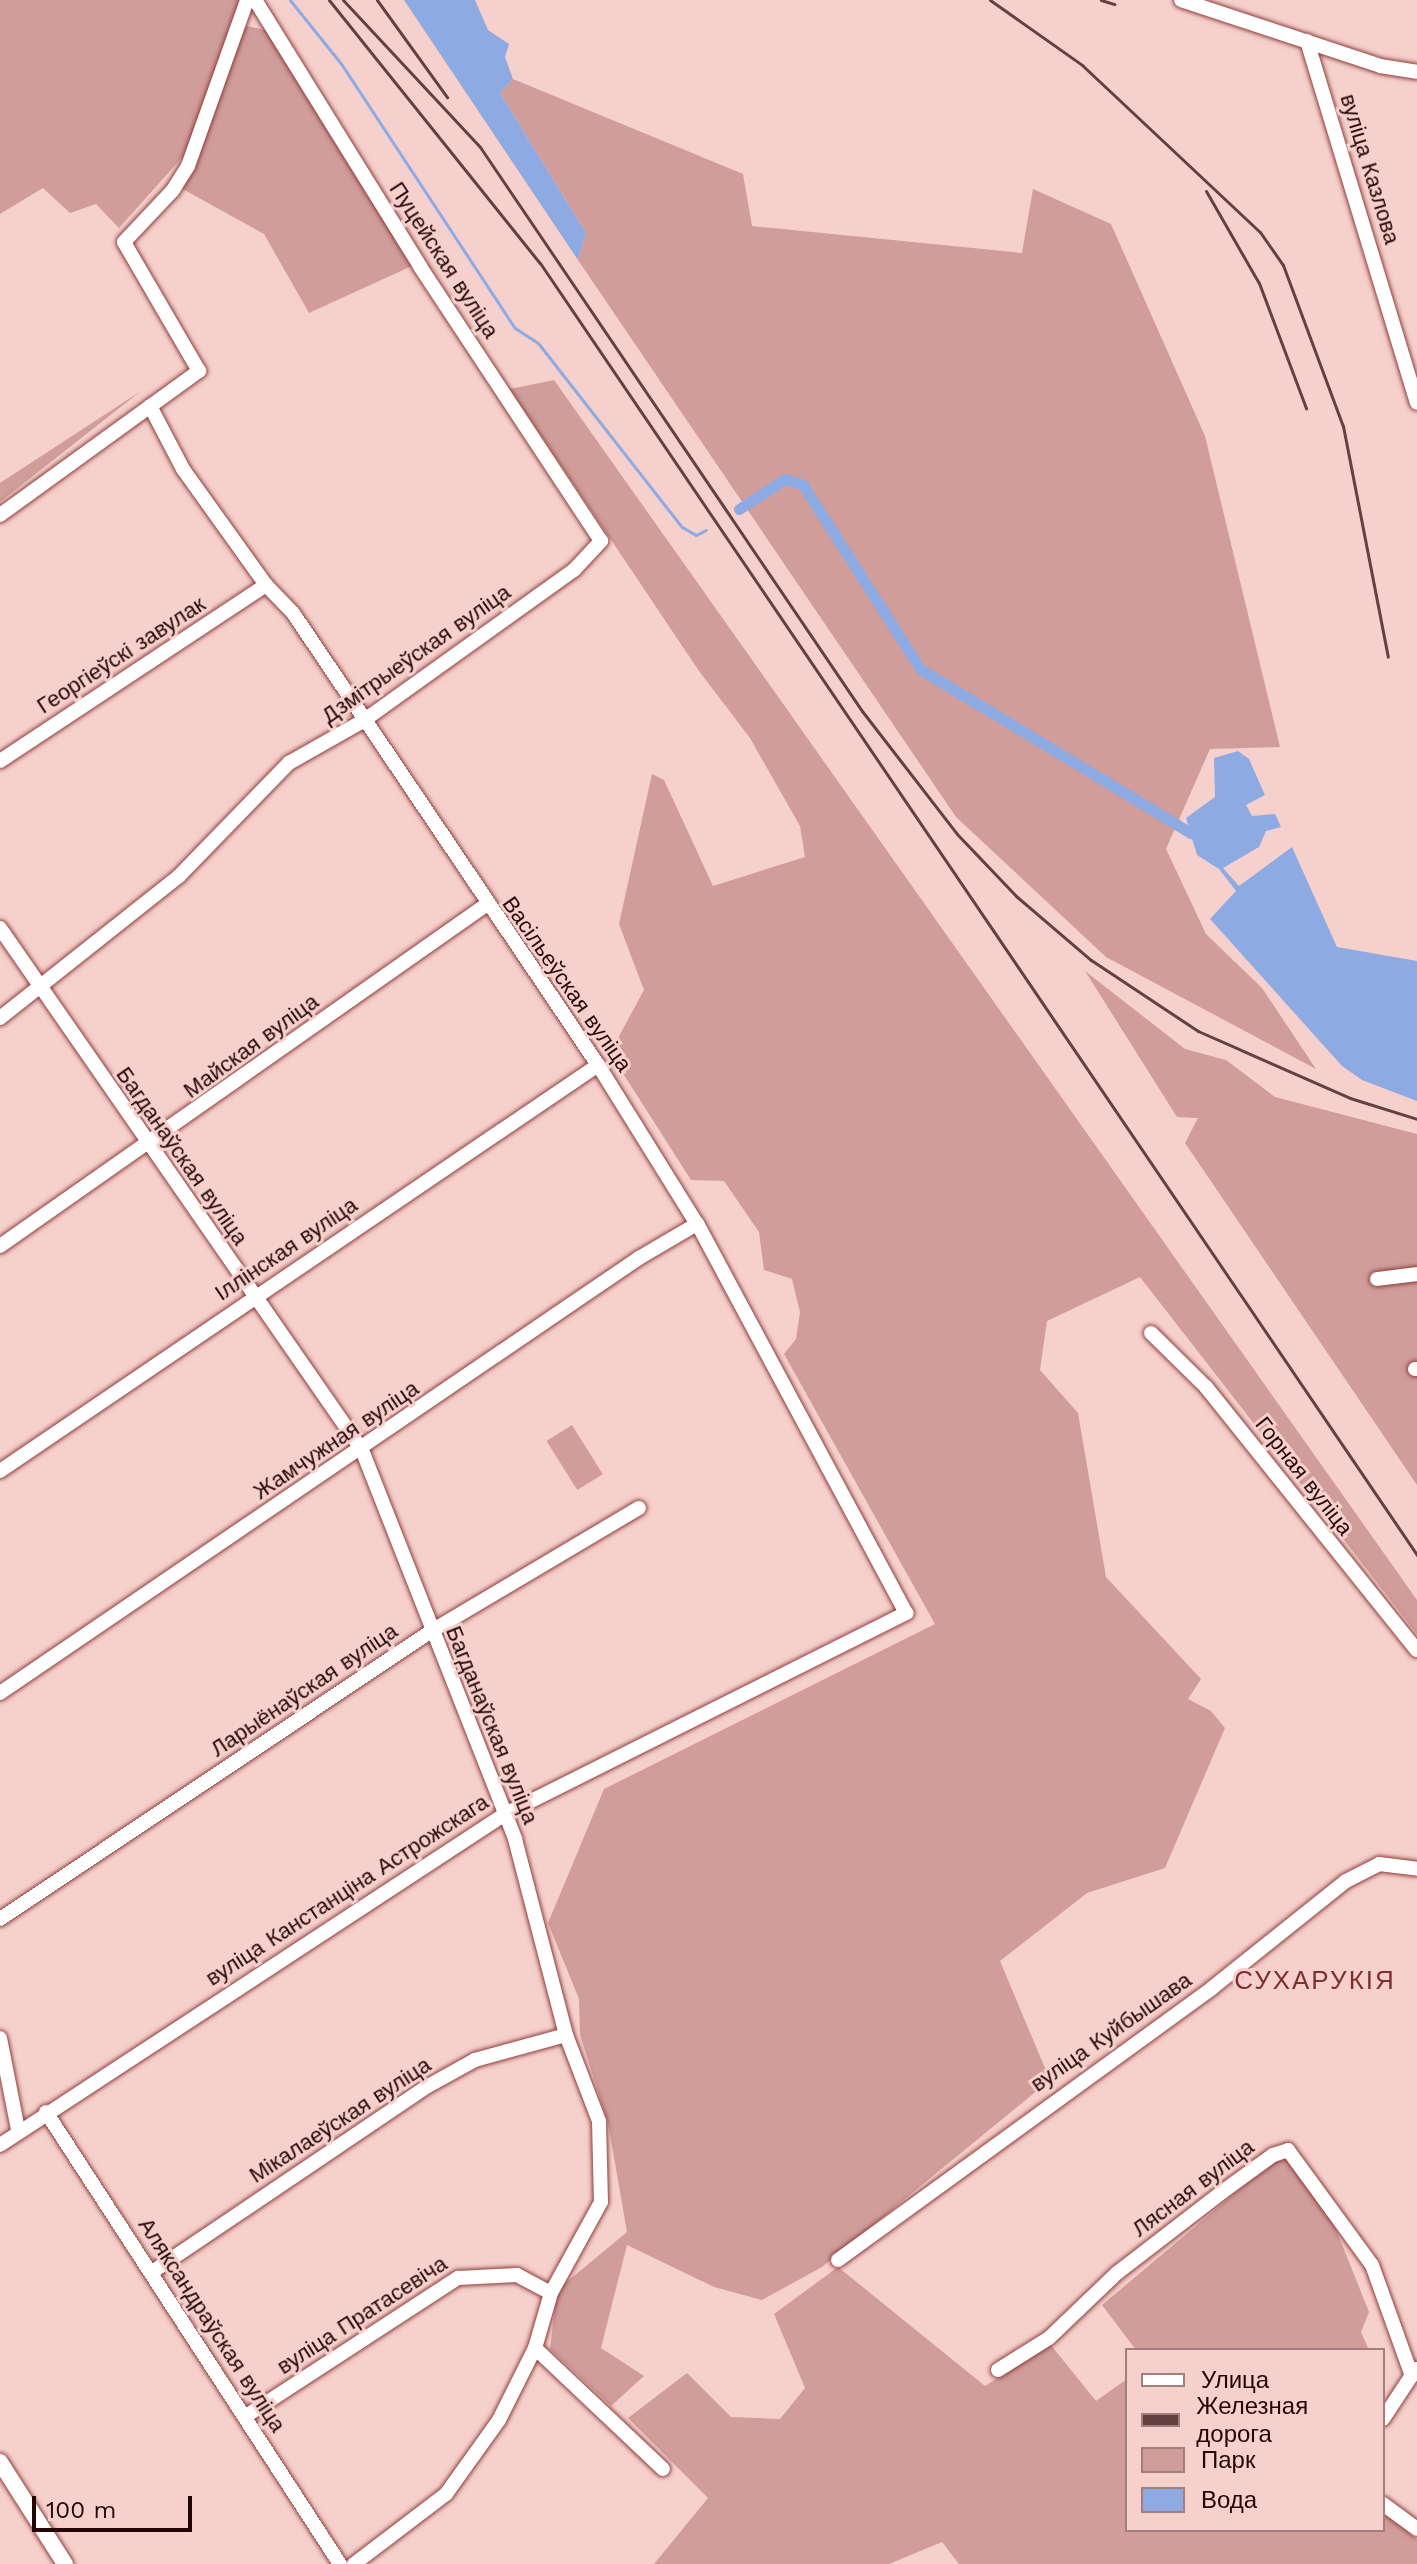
<!DOCTYPE html>
<meta charset="utf-8">
<style>
body{margin:0}
#map{position:relative;width:1417px;height:2564px;overflow:hidden;background:#f6d0cc;font-family:"Work Sans",sans-serif}
div>[style]{position:absolute}
[style*='--x']{left:calc(var(--x)*1px);top:calc(var(--y)*1px);width:calc(var(--w)*1px);rotate:calc(var(--a)*1deg)}
.green>*{inset:0;background:#d09d9a;transform-origin:0 0}
.water>*{inset:0;background:#8eaae2}
.stream>*{height:3px;margin:-1.5px;padding:0 1.5px;transform-origin:1.5px;border-radius:1.5px;background:#8eaae2}
.canal>*{height:11px;margin:-5.5px;padding:0 5.5px;transform-origin:5.5px;border-radius:5.5px;background:#8eaae2}
.roads{filter:drop-shadow(0 0 2px #8e3e3c) drop-shadow(0 0 2px #8e3e3c)}
.minor>*{height:14px;margin:-7px;padding:0 7px;transform-origin:7px;border-radius:7px;background:#fff}
.major>*{height:16px;margin:-8px;padding:0 8px;transform-origin:8px;border-radius:8px;background:#fff}
.rail>*{height:3px;margin:-1.5px;padding:0 1.5px;transform-origin:1.5px;border-radius:1.5px;background:#624140}
span{translate:-50% -50%;white-space:nowrap;text-align:center;line-height:1.15;-webkit-text-stroke:6px #f6d0cc;paint-order:stroke}
.street-label{font-size:22px;color:#250606}
.quarter-label{font-size:26px;color:#7e2f2f;letter-spacing:2px}
.legend{position:absolute;left:1125px;top:2348px;width:260px;height:184px;box-sizing:border-box;background:#f6d0cc;border:2px solid #a27f7d;margin:0;padding:10px 14px;list-style:none;font-size:24px;color:#250606}
.legend li{display:flex;align-items:center;gap:16px;height:40px}
.legend b{width:40px;border:2px solid #a27f7d}
.scale{position:absolute;left:32px;top:2496px;width:160px;height:36px;box-sizing:border-box;border:4px solid #250606;border-top:0;padding-left:10px;font-size:24px;line-height:28px;white-space:nowrap;color:#250606;-webkit-text-stroke:6px #f6d0cc;paint-order:stroke}
</style>
<div id="map">
<div class="green">
<i style="clip-path:polygon(0 0,240px 0,187px 152px,119px 228px,96px 204px,70px 213px,43px 188px,0 214px)"></i>
<i style="clip-path:polygon(242px 25px,266px 30px,414px 265px,309px 313px,264px 234px,179px 187px)"></i>
<i style="clip-path:polygon(513px 79px,743px 174px,752px 226px,1022px 253px,1033px 189px,1111px 224px,1205px 436px,1280px 747px,1210px 749px,1166px 849px,1206px 934px,1262px 988px,1316px 1069px,1106px 957px,956px 817px,578px 260px,586px 233px,500px 93px)"></i>
<i style="clip-path:polygon(554px 380px,1417px 1600px,1417px 1634px,1140px 1277px,1047px 1321px,1040px 1370px,1078px 1413px,1106px 1577px,1201px 1679px,1188px 1699px,1211px 1711px,1225px 1728px,1165px 1868px,1087px 1893px,1000px 1961px,1050px 2080px,822px 2267px,762px 2300px,714px 2287px,627px 2245px,601px 2348px,644px 2376px,611px 2406px,550px 2349px,557px 2290px,627px 2232px,608px 2123px,580px 2035px,579px 1999px,548px 1923px,604px 1789px,935px 1624px,784px 1354px,796px 1339px,800px 1312px,792px 1279px,764px 1270px,759px 1232px,724px 1181px,691px 1180px,610px 1053px,644px 990px,619px 924px,652px 774px,664px 780px,713px 886px,805px 857px,800px 826px,750px 738px,699px 671px,510px 389px)"></i>
<i style="clip-path:polygon(141px 391px,0 502px,0 483px)"></i>
<i style="clip-path:polygon(1085px 971px,1185px 1049px,1226px 1060px,1275px 1097px,1417px 1134px,1417px 1485px,1185px 1143px,1198px 1118px,1177px 1117px)"></i>
<i style="left:572px;top:1425px;width:58px;height:30px;rotate:58deg"></i>
<i style="clip-path:polygon(1278px 2157px,1293px 2158px,1331px 2217px,1369px 2312px,1361px 2332px,1369px 2350px,1136px 2350px,1102px 2305px)"></i>
<i style="clip-path:polygon(838px 2267px,985px 2386px,1050px 2344px,1096px 2401px,1127px 2379px,1127px 2530px,1383px 2530px,1383px 2513px,1417px 2539px,1417px 2564px,959px 2564px,942px 2542px,889px 2564px,654px 2564px,708px 2498px,628px 2418px,687px 2373px,731px 2417px,780px 2419px,805px 2388px,774px 2314px)"></i>
</div>
<div class="water">
<i style="clip-path:polygon(404px 0,475px 0,488px 30px,509px 44px,505px 57px,513px 79px,500px 93px,586px 233px,578px 260px)"></i>
<i style="clip-path:polygon(1238px 751px,1249px 759px,1265px 795px,1246px 805px,1252px 816px,1275px 814px,1281px 827px,1266px 831px,1259px 847px,1223px 868px,1239px 886px,1292px 847px,1337px 947px,1417px 961px,1417px 1101px,1362px 1080px,1342px 1066px,1210px 919px,1236px 891px,1219px 869px,1197px 855px,1186px 818px,1215px 797px,1214px 758px)"></i>
</div>
<div class="stream">
<i style="--x:290;--y:0;--w:83;--a:51.3"></i>
<i style="--x:342;--y:65;--w:315;--a:56.7"></i>
<i style="--x:515;--y:328;--w:27;--a:33"></i>
<i style="--x:538;--y:343;--w:234;--a:52"></i>
<i style="--x:682;--y:527;--w:16;--a:30"></i>
<i style="--x:696;--y:535;--w:11;--a:-27"></i>
</div>
<div class="canal">
<i style="--x:739;--y:509;--w:55;--a:-33.1"></i>
<i style="--x:785;--y:479;--w:19;--a:18"></i>
<i style="--x:803;--y:485;--w:218;--a:57.5"></i>
<i style="--x:920;--y:669;--w:317;--a:31.2"></i>
</div>
<div class="roads">
<div class="minor">
<i style="--x:1181;--y:0;--w:210;--a:18.3"></i>
<i style="--x:1380;--y:66;--w:37;--a:9"></i>
<i style="--x:1307;--y:41;--w:378;--a:73.1"></i>
<i style="--x:0;--y:515;--w:246;--a:-35.9"></i>
<i style="--x:199;--y:371;--w:149;--a:-120.2"></i>
<i style="--x:124;--y:242;--w:71;--a:-46.7"></i>
<i style="--x:173;--y:190;--w:28;--a:-58"></i>
<i style="--x:188;--y:166;--w:176;--a:-70.4"></i>
<i style="--x:0;--y:761;--w:319;--a:-33.5"></i>
<i style="--x:0;--y:928;--w:635;--a:55.26"></i>
<i style="--x:362;--y:1450;--w:418;--a:68.5"></i>
<i style="--x:515;--y:1839;--w:203;--a:75.4"></i>
<i style="--x:566;--y:2035;--w:92;--a:69"></i>
<i style="--x:599;--y:2121;--w:81;--a:88.6"></i>
<i style="--x:601;--y:2202;--w:104;--a:118.8"></i>
<i style="--x:551;--y:2293;--w:57;--a:106.2"></i>
<i style="--x:535;--y:2348;--w:80;--a:116.6"></i>
<i style="--x:499;--y:2420;--w:91;--a:125.6"></i>
<i style="--x:446;--y:2494;--w:116;--a:142.7"></i>
<i style="--x:0;--y:1018;--w:228;--a:-38.4"></i>
<i style="--x:179;--y:876;--w:158;--a:-45.8"></i>
<i style="--x:289;--y:763;--w:85;--a:-29.6"></i>
<i style="--x:363;--y:721;--w:259;--a:-35.6"></i>
<i style="--x:574;--y:570;--w:40;--a:-47"></i>
<i style="--x:601;--y:541;--w:329;--a:-123.4"></i>
<i style="--x:420;--y:266;--w:313;--a:-121.8"></i>
<i style="--x:0;--y:1246;--w:594;--a:-35.06"></i>
<i style="--x:1377;--y:1279;--w:40;--a:-7.1"></i>
<i style="--x:1151;--y:1333;--w:77;--a:44.5"></i>
<i style="--x:1206;--y:1387;--w:337;--a:51.3"></i>
<i style="--x:1415;--y:1369;--w:2;--a:0"></i>
<i style="--x:0;--y:1471;--w:723;--a:-34.17"></i>
<i style="--x:0;--y:1693;--w:773;--a:-34.25"></i>
<i style="--x:639;--y:1258;--w:67;--a:-30.4"></i>
<i style="--x:0;--y:1919;--w:517;--a:-33.72"></i>
<i style="--x:430;--y:1632;--w:243;--a:-30.7"></i>
<i style="--x:0;--y:2038;--w:94;--a:78.9"></i>
<i style="--x:46;--y:2112;--w:539;--a:56.96"></i>
<i style="--x:0;--y:2145;--w:604;--a:-33.24"></i>
<i style="--x:505;--y:1814;--w:449;--a:-26.6"></i>
<i style="--x:906;--y:1613;--w:442;--a:-118.2"></i>
<i style="--x:697;--y:1224;--w:187;--a:-121.9"></i>
<i style="--x:598;--y:1065;--w:545;--a:-124.01"></i>
<i style="--x:293;--y:613;--w:39;--a:-134"></i>
<i style="--x:266;--y:585;--w:143;--a:-125.6"></i>
<i style="--x:183;--y:469;--w:71;--a:-117.6"></i>
<i style="--x:838;--y:2260;--w:462;--a:-36"></i>
<i style="--x:1212;--y:1988;--w:171;--a:-38.6"></i>
<i style="--x:1346;--y:1881;--w:37;--a:-27"></i>
<i style="--x:1379;--y:1864;--w:38;--a:7"></i>
<i style="--x:152;--y:2272;--w:333;--a:-34"></i>
<i style="--x:428;--y:2086;--w:54;--a:-29"></i>
<i style="--x:475;--y:2060;--w:94;--a:-15.4"></i>
<i style="--x:535;--y:2348;--w:176;--a:43.4"></i>
<i style="--x:998;--y:2370;--w:60;--a:-32.1"></i>
<i style="--x:1049;--y:2338;--w:94;--a:-43.7"></i>
<i style="--x:1117;--y:2273;--w:133;--a:-37.6"></i>
<i style="--x:1222;--y:2192;--w:63;--a:-36"></i>
<i style="--x:1273;--y:2155;--w:16;--a:-18"></i>
<i style="--x:1288;--y:2150;--w:142;--a:53.9"></i>
<i style="--x:1372;--y:2265;--w:118;--a:70.2"></i>
<i style="--x:246;--y:2416;--w:253;--a:-33.1"></i>
<i style="--x:458;--y:2278;--w:59;--a:-2.9"></i>
<i style="--x:517;--y:2275;--w:38;--a:28"></i>
<i style="--x:1383;--y:2419;--w:60;--a:-56.6"></i>
<i style="--x:1383;--y:2504;--w:42;--a:36.3"></i>
</div>
<div class="major">
<i style="--x:0;--y:2462;--w:121;--a:57.5"></i>
</div>
</div>
<div class="rail">
<i style="--x:329;--y:0;--w:337;--a:51.3"></i>
<i style="--x:540;--y:263;--w:1562;--a:55.83"></i>
<i style="--x:343;--y:0;--w:201;--a:47"></i>
<i style="--x:480;--y:147;--w:681;--a:55.89"></i>
<i style="--x:862;--y:711;--w:155;--a:52.3"></i>
<i style="--x:957;--y:834;--w:86;--a:46.4"></i>
<i style="--x:1016;--y:896;--w:99;--a:40.5"></i>
<i style="--x:1091;--y:960;--w:128;--a:33.6"></i>
<i style="--x:1198;--y:1031;--w:166;--a:23.8"></i>
<i style="--x:1350;--y:1098;--w:70;--a:17.4"></i>
<i style="--x:377;--y:0;--w:120;--a:54.2"></i>
<i style="--x:990;--y:0;--w:113;--a:35.2"></i>
<i style="--x:1082;--y:65;--w:244;--a:43.2"></i>
<i style="--x:1260;--y:232;--w:40;--a:55.1"></i>
<i style="--x:1283;--y:265;--w:172;--a:69.6"></i>
<i style="--x:1343;--y:426;--w:235;--a:79"></i>
<i style="--x:1101;--y:0;--w:14;--a:17"></i>
<i style="--x:1206;--y:191;--w:106;--a:60.1"></i>
<i style="--x:1259;--y:283;--w:134;--a:69.4"></i>
</div>
<div class="street-label">
<span style="left:1370px;top:169px;rotate:73deg">вуліца Казлова</span>
<span style="left:444px;top:260px;rotate:57deg">Пуцейская вуліца</span>
<span style="left:416px;top:654px;rotate:-35deg">Дзмітрыеўская вуліца</span>
<span style="left:121px;top:655px;rotate:-33deg">Георгіеўскі завулак</span>
<span style="left:567px;top:984px;rotate:55deg">Васільеўская вуліца</span>
<span style="left:251px;top:1046px;rotate:-36deg">Майская вуліца</span>
<span style="left:182px;top:1156px;rotate:55deg">Багданаўская вуліца</span>
<span style="left:286px;top:1249px;rotate:-34deg">Іллінская вуліца</span>
<span style="left:336px;top:1440px;rotate:-34deg">Жамчужная вуліца</span>
<span style="left:1304px;top:1476px;rotate:52deg">Горная вуліца</span>
<span style="left:304px;top:1690px;rotate:-34deg">Ларыёнаўская вуліца</span>
<span style="left:492px;top:1725px;rotate:68deg">Багданаўская вуліца</span>
<span style="left:347px;top:1890px;rotate:-33deg">вуліца Канстанціна Астрожскага</span>
<span style="left:1111px;top:2032px;rotate:-35deg">вуліца Куйбышава</span>
<span style="left:340px;top:2120px;rotate:-33deg">Мікалаеўская вуліца</span>
<span style="left:1193px;top:2188px;rotate:-37deg">Лясная вуліца</span>
<span style="left:362px;top:2315px;rotate:-33deg">вуліца Пратасевіча</span>
<span style="left:212px;top:2325px;rotate:57deg">Аляксандраўская вуліца</span>
</div>
<div class="quarter-label">
<span style="left:1315px;top:1981px">СУХАРУКІЯ</span>
</div>
<ul class="legend">
<li><b style="height:10px;background:#fff"></b>Улица</li>
<li><b style="height:10px;background:#624140"></b>Железная дорога</li>
<li><b style="height:22px;background:#d09d9a"></b>Парк</li>
<li><b style="height:22px;background:#8eaae2"></b>Вода</li>
</ul>
<div class="scale">100 m</div>
</div>
